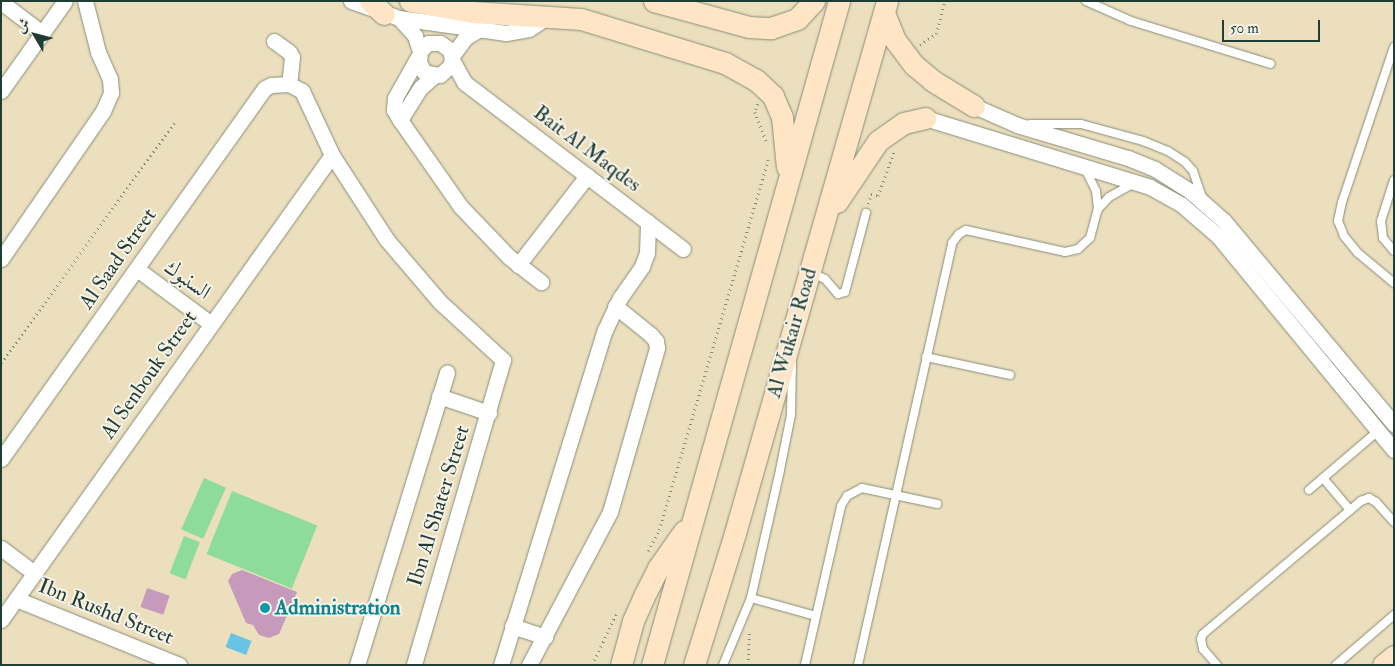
<!DOCTYPE html>
<meta charset="utf-8">
<style>
body{margin:0}
#map{position:relative;width:1395px;height:666px;overflow:hidden;background:#ecdfbe;font-family:"IM FELL Double Pica",Amiri,serif}
div>[style]{position:absolute}
[style*='--x']{left:calc(var(--x)*1px);top:calc(var(--y)*1px);width:calc(var(--w)*1px);rotate:calc(var(--a)*1deg)}
.green>*{inset:0;background:#8edc9a;transform-origin:0 0}
.water>*{inset:0;background:#67c4e5;transform-origin:0 0}
.building>*{inset:0;background:#c69abb;transform-origin:0 0}
.path>*{height:2.5px;margin-top:-1.25px;transform-origin:0;background:repeating-linear-gradient(90deg,#868e79 0 1px,transparent 0 5px)}
.roads{filter:drop-shadow(0 0 1px #868e79) drop-shadow(0 0 1px #868e79)}
.lane>*{height:8px;margin:-4px;padding:0 4px;transform-origin:4px;border-radius:4px;background:#fff}
.street>*{height:15px;margin:-7.5px;padding:0 7.5px;transform-origin:7.5px;border-radius:7.5px;background:#fff}
.secondary>*{height:21px;margin:-10.5px;padding:0 10.5px;transform-origin:10.5px;border-radius:10.5px;background:#fde5c5}
.dots>*{width:14px;height:14px;translate:-50% -50%;box-sizing:border-box;border:2px solid #f7f3e8;border-radius:50%}
span{translate:-50% -50%;white-space:nowrap;text-align:center;line-height:1.15;-webkit-text-stroke:4px #f7f3e8;paint-order:stroke}
.street-label{font-size:21px;color:#1f3d34}
.culture-label{font-size:21px;color:#0d838f;font-weight:700}
.left{translate:0 -50%;text-align:left}
.frame{position:absolute;inset:0;border:2px solid #1f3d34;pointer-events:none}
.north{position:absolute;left:10px;top:10px;width:50px;height:50px;-webkit-text-stroke:4px #f7f3e8;paint-order:stroke;rotate:307deg;font-size:14px;font-weight:700;line-height:20px;text-align:center;color:#1f3d34}
.north::after{content:'';display:block;margin:auto;width:18px;height:22px;background:#1f3d34;clip-path:polygon(50% 0,100% 100%,50% 72%,0 100%)}
.scale{position:absolute;left:1222px;top:20px;width:98px;height:22px;box-sizing:border-box;border:2px solid #1f3d34;border-top:0;padding-left:6px;font-size:15px;line-height:18px;white-space:nowrap;color:#1f3d34;-webkit-text-stroke:4px #f7f3e8;paint-order:stroke}
</style>
<div id="map">
<div class="green">
<i style="left:204px;top:478px;width:24px;height:56px;rotate:24deg"></i>
<i style="left:232px;top:491px;width:92px;height:68px;rotate:22deg"></i>
<i style="left:184px;top:536px;width:17px;height:40px;rotate:21deg"></i>
</div>
<div class="water">
<i style="left:231px;top:633px;width:22px;height:15px;rotate:21deg"></i>
</div>
<div class="building">
<i style="clip-path:polygon(242px 570px,297px 592px,279px 634px,269px 638px,259px 635px,253px 625px,246px 623px,228px 581px,232px 574px)"></i>
<i style="left:147px;top:588px;width:24px;height:20px;rotate:19deg"></i>
</div>
<div class="path">
<i style="--x:920;--y:45;--w:19;--a:-35"></i>
<i style="--x:936;--y:34;--w:34;--a:-75"></i>
<i style="--x:758;--y:104;--w:9;--a:111"></i>
<i style="--x:755;--y:112;--w:33;--a:69"></i>
<i style="--x:868;--y:204;--w:10;--a:-73"></i>
<i style="--x:871;--y:194;--w:7;--a:16"></i>
<i style="--x:878;--y:196;--w:48;--a:-70.4"></i>
<i style="--x:1;--y:363;--w:296;--a:-54.2"></i>
<i style="--x:648;--y:551;--w:24;--a:-62"></i>
<i style="--x:659;--y:530;--w:386;--a:-73.6"></i>
<i style="--x:592;--y:665;--w:56;--a:-64.8"></i>
<i style="--x:748;--y:665;--w:33;--a:-88"></i>
</div>
<div class="roads">
<div class="lane">
<i style="--x:1086;--y:1;--w:49;--a:24"></i>
<i style="--x:1131;--y:21;--w:146;--a:17.1"></i>
<i style="--x:1394;--y:47;--w:163;--a:108.5"></i>
<i style="--x:1342;--y:202;--w:19;--a:102"></i>
<i style="--x:1338;--y:221;--w:16;--a:68"></i>
<i style="--x:1344;--y:236;--w:22;--a:51"></i>
<i style="--x:1358;--y:253;--w:47;--a:39.8"></i>
<i style="--x:1030;--y:124;--w:51;--a:0"></i>
<i style="--x:1081;--y:124;--w:64;--a:15.3"></i>
<i style="--x:1143;--y:141;--w:27;--a:22"></i>
<i style="--x:1168;--y:151;--w:20;--a:33"></i>
<i style="--x:1185;--y:162;--w:12;--a:48"></i>
<i style="--x:1193;--y:171;--w:31;--a:71"></i>
<i style="--x:1394;--y:180;--w:43;--a:107.6"></i>
<i style="--x:1381;--y:221;--w:17;--a:83"></i>
<i style="--x:1383;--y:238;--w:17;--a:50"></i>
<i style="--x:1098;--y:209;--w:16;--a:-47"></i>
<i style="--x:1109;--y:197;--w:26;--a:-29"></i>
<i style="--x:811;--y:272;--w:16;--a:27"></i>
<i style="--x:825;--y:279;--w:20;--a:49"></i>
<i style="--x:838;--y:294;--w:7;--a:-16"></i>
<i style="--x:845;--y:292;--w:82;--a:-75.1"></i>
<i style="--x:926;--y:357;--w:86;--a:12.1"></i>
<i style="--x:1323;--y:478;--w:42;--a:49.8"></i>
<i style="--x:1309;--y:490;--w:91;--a:-40.5"></i>
<i style="--x:751;--y:598;--w:67;--a:15.5"></i>
<i style="--x:723;--y:665;--w:73;--a:-67.3"></i>
<i style="--x:751;--y:598;--w:131;--a:-77.2"></i>
<i style="--x:780;--y:470;--w:56;--a:-78.7"></i>
<i style="--x:791;--y:415;--w:53;--a:-88.9"></i>
<i style="--x:805;--y:665;--w:163;--a:-77.2"></i>
<i style="--x:841;--y:506;--w:12;--a:-59"></i>
<i style="--x:847;--y:496;--w:17;--a:-28"></i>
<i style="--x:862;--y:488;--w:77;--a:12"></i>
<i style="--x:858;--y:665;--w:432;--a:-77.4"></i>
<i style="--x:952;--y:243;--w:11;--a:-52"></i>
<i style="--x:959;--y:234;--w:8;--a:-30"></i>
<i style="--x:966;--y:230;--w:101;--a:12.5"></i>
<i style="--x:1065;--y:252;--w:13;--a:-13"></i>
<i style="--x:1078;--y:249;--w:16;--a:-43"></i>
<i style="--x:1090;--y:238;--w:30;--a:-75"></i>
<i style="--x:1098;--y:209;--w:18;--a:-96"></i>
<i style="--x:1096;--y:191;--w:25;--a:-116"></i>
<i style="--x:1217;--y:665;--w:21;--a:-131"></i>
<i style="--x:1203;--y:649;--w:10;--a:-101"></i>
<i style="--x:1201;--y:639;--w:5;--a:-68"></i>
<i style="--x:1203;--y:634;--w:207;--a:-40.1"></i>
<i style="--x:1361;--y:501;--w:9;--a:-21"></i>
<i style="--x:1369;--y:498;--w:8;--a:30"></i>
<i style="--x:1376;--y:502;--w:27;--a:48"></i>
<i style="--x:1336;--y:665;--w:77;--a:-40.8"></i>
</div>
<div class="street">
<i style="--x:351;--y:1;--w:51;--a:19.5"></i>
<i style="--x:399;--y:18;--w:108;--a:8"></i>
<i style="--x:506;--y:33;--w:23;--a:-10"></i>
<i style="--x:529;--y:29;--w:23;--a:-34"></i>
<i style="--x:1;--y:2;--w:51;--a:37.1"></i>
<i style="--x:399;--y:18;--w:24;--a:48"></i>
<i style="--x:415;--y:36;--w:16;--a:72"></i>
<i style="--x:420;--y:51;--w:11;--a:95"></i>
<i style="--x:419;--y:62;--w:11;--a:63"></i>
<i style="--x:424;--y:72;--w:16;--a:11"></i>
<i style="--x:440;--y:75;--w:13;--a:-42"></i>
<i style="--x:450;--y:66;--w:6;--a:-72"></i>
<i style="--x:452;--y:60;--w:10;--a:-101"></i>
<i style="--x:450;--y:50;--w:12;--a:-145"></i>
<i style="--x:440;--y:43;--w:12;--a:180"></i>
<i style="--x:428;--y:43;--w:11;--a:135"></i>
<i style="--x:274;--y:41;--w:19;--a:36"></i>
<i style="--x:289;--y:52;--w:6;--a:59"></i>
<i style="--x:292;--y:57;--w:27;--a:96"></i>
<i style="--x:452;--y:56;--w:22;--a:-54"></i>
<i style="--x:465;--y:38;--w:15;--a:-32"></i>
<i style="--x:418;--y:57;--w:47;--a:119.3"></i>
<i style="--x:395;--y:98;--w:12;--a:95"></i>
<i style="--x:394;--y:110;--w:12;--a:59"></i>
<i style="--x:400;--y:120;--w:106;--a:55"></i>
<i style="--x:461;--y:207;--w:69;--a:46.2"></i>
<i style="--x:509;--y:257;--w:41;--a:38"></i>
<i style="--x:452;--y:60;--w:26;--a:61"></i>
<i style="--x:465;--y:83;--w:274;--a:37.3"></i>
<i style="--x:1;--y:91;--w:110;--a:-54.6"></i>
<i style="--x:974;--y:106;--w:47;--a:23.8"></i>
<i style="--x:1017;--y:125;--w:116;--a:16.6"></i>
<i style="--x:1128;--y:158;--w:29;--a:22"></i>
<i style="--x:1155;--y:169;--w:41;--a:32.2"></i>
<i style="--x:1190;--y:191;--w:45;--a:41.4"></i>
<i style="--x:1224;--y:221;--w:265;--a:50.1"></i>
<i style="--x:925;--y:118;--w:235;--a:17"></i>
<i style="--x:1150;--y:187;--w:37;--a:29"></i>
<i style="--x:1182;--y:205;--w:48;--a:40.7"></i>
<i style="--x:1218;--y:236;--w:277;--a:50.6"></i>
<i style="--x:400;--y:120;--w:38;--a:-58"></i>
<i style="--x:420;--y:88;--w:20;--a:-41"></i>
<i style="--x:1;--y:259;--w:180;--a:-55.4"></i>
<i style="--x:103;--y:111;--w:20;--a:-66"></i>
<i style="--x:111;--y:93;--w:14;--a:-94"></i>
<i style="--x:110;--y:79;--w:30;--a:-114"></i>
<i style="--x:98;--y:52;--w:53;--a:-104.3"></i>
<i style="--x:518;--y:265;--w:113;--a:-52.2"></i>
<i style="--x:137;--y:269;--w:92;--a:36.6"></i>
<i style="--x:439;--y:396;--w:53;--a:18.8"></i>
<i style="--x:1;--y:459;--w:455;--a:-54.6"></i>
<i style="--x:265;--y:88;--w:7;--a:-27"></i>
<i style="--x:271;--y:85;--w:18;--a:-3"></i>
<i style="--x:289;--y:84;--w:15;--a:28"></i>
<i style="--x:302;--y:91;--w:71;--a:64.9"></i>
<i style="--x:332;--y:155;--w:101;--a:57.1"></i>
<i style="--x:387;--y:240;--w:82;--a:49.5"></i>
<i style="--x:440;--y:302;--w:86;--a:42.6"></i>
<i style="--x:503;--y:360;--w:318;--a:106.3"></i>
<i style="--x:1;--y:548;--w:41;--a:37.1"></i>
<i style="--x:16;--y:599;--w:176;--a:22"></i>
<i style="--x:1;--y:620;--w:571;--a:-54.56"></i>
<i style="--x:512;--y:626;--w:35;--a:18"></i>
<i style="--x:357;--y:665;--w:306;--a:-72.9"></i>
<i style="--x:501;--y:665;--w:351;--a:-72.8"></i>
<i style="--x:605;--y:330;--w:35;--a:-65"></i>
<i style="--x:620;--y:298;--w:39;--a:-55"></i>
<i style="--x:642;--y:266;--w:14;--a:-69"></i>
<i style="--x:647;--y:253;--w:31;--a:-88"></i>
<i style="--x:529;--y:665;--w:173;--a:-62.1"></i>
<i style="--x:610;--y:512;--w:171;--a:-74"></i>
<i style="--x:657;--y:348;--w:7;--a:-98"></i>
<i style="--x:656;--y:341;--w:8;--a:-130"></i>
<i style="--x:651;--y:335;--w:46;--a:-141.1"></i>
</div>
<div class="secondary">
<i style="--x:370;--y:1;--w:19;--a:43"></i>
<i style="--x:410;--y:1;--w:64;--a:9.9"></i>
<i style="--x:473;--y:12;--w:108;--a:3.7"></i>
<i style="--x:581;--y:19;--w:151;--a:17"></i>
<i style="--x:725;--y:63;--w:35;--a:29"></i>
<i style="--x:756;--y:80;--w:23;--a:43"></i>
<i style="--x:773;--y:96;--w:23;--a:67"></i>
<i style="--x:782;--y:117;--w:50;--a:84.3"></i>
<i style="--x:654;--y:1;--w:98;--a:15.3"></i>
<i style="--x:749;--y:27;--w:22;--a:3"></i>
<i style="--x:771;--y:28;--w:28;--a:-19"></i>
<i style="--x:797;--y:19;--w:25;--a:-47"></i>
<i style="--x:884;--y:13;--w:29;--a:68"></i>
<i style="--x:895;--y:40;--w:31;--a:53"></i>
<i style="--x:914;--y:65;--w:25;--a:40"></i>
<i style="--x:933;--y:81;--w:48;--a:31.4"></i>
<i style="--x:837;--y:202;--w:73;--a:-56.1"></i>
<i style="--x:878;--y:141;--w:32;--a:-35"></i>
<i style="--x:904;--y:123;--w:22;--a:-13"></i>
<i style="--x:621;--y:665;--w:46;--a:-74.7"></i>
<i style="--x:633;--y:621;--w:27;--a:-66"></i>
<i style="--x:644;--y:596;--w:31;--a:-63"></i>
<i style="--x:658;--y:568;--w:45;--a:-54.9"></i>
<i style="--x:652;--y:665;--w:690;--a:-74.27"></i>
<i style="--x:694;--y:665;--w:138;--a:-72.7"></i>
<i style="--x:735;--y:533;--w:553;--a:-74.05"></i>
<i style="--x:1383;--y:665;--w:14;--a:-39"></i>
</div>
</div>
<div class="dots">
<i style="left:265px;top:608px;background:#0f9aa8"></i>
</div>
<div class="street-label">
<span style="left:587px;top:149px;rotate:37deg">Bait Al Maqdes</span>
<span style="left:118px;top:259px;rotate:-55deg">Al Saad Street</span>
<span style="left:187px;top:280px;rotate:36deg">السنبوك</span>
<span style="left:792px;top:333px;rotate:-74deg">Al Wukair Road</span>
<span style="left:149px;top:375px;rotate:-55deg">Al Senbouk Street</span>
<span style="left:439px;top:506px;rotate:-73deg">Ibn Al Shater Street</span>
<span style="left:106px;top:612px;rotate:22deg">Ibn Rushd Street</span>
</div>
<div class="culture-label">
<span class="left" style="left:275px;top:608px">Administration</span>
</div>
<div class="frame"></div>
<div class="north">ش</div>
<div class="scale">50 m</div>
</div>
